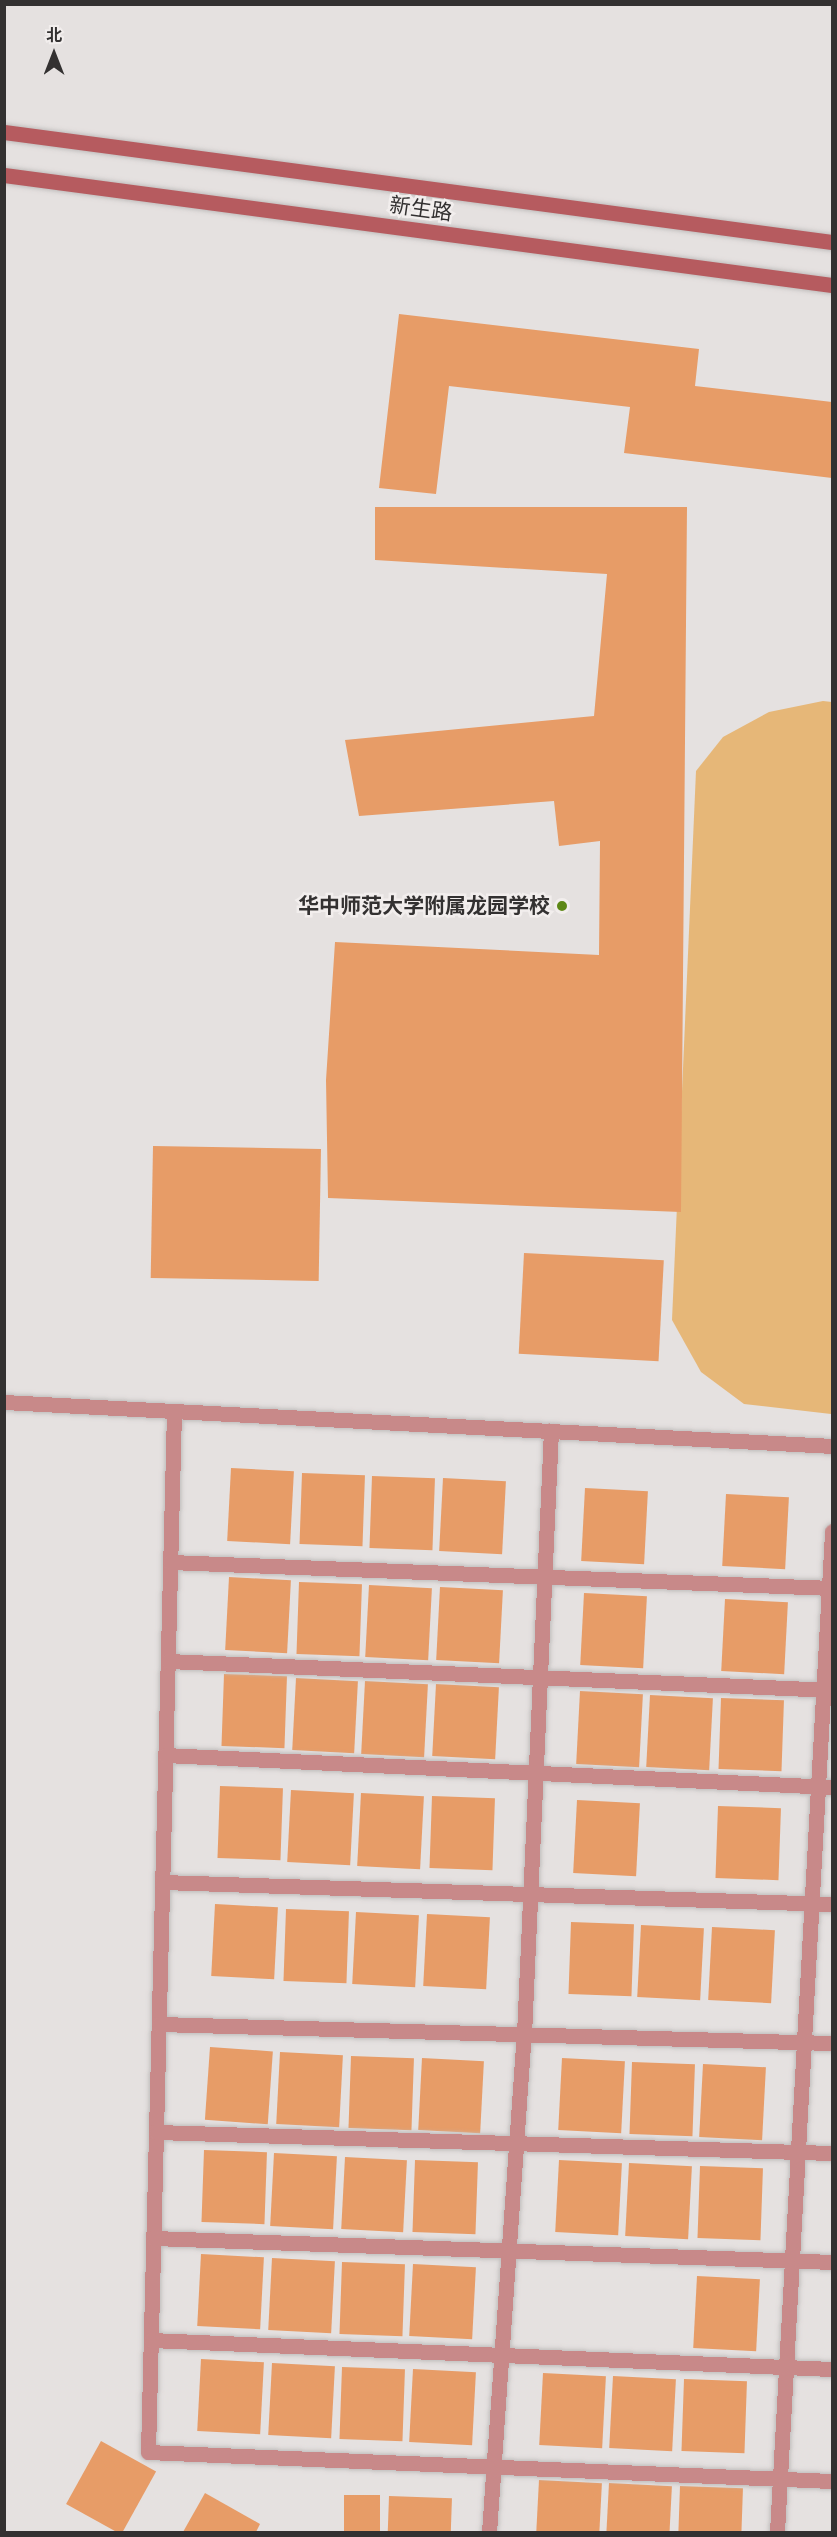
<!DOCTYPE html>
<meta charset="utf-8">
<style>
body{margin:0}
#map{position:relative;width:837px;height:2537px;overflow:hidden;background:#e5e1e0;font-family:Helvetica,"Noto Sans SC",sans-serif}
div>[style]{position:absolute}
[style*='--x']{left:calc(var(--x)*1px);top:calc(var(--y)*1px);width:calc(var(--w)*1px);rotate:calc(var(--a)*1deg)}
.green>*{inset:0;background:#e6b778}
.building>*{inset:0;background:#e79c67;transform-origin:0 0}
.roads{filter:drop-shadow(0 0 2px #c1bebd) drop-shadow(0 0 2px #c1bebd)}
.service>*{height:15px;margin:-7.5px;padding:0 7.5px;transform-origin:7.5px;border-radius:7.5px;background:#c88989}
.minor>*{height:15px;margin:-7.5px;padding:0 7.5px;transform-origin:7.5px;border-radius:7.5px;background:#c88989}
.tertiary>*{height:15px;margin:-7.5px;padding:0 7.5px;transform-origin:7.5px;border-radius:7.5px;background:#c88989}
.secondary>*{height:15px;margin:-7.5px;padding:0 7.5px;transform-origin:7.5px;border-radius:7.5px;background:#b65b5f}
.dots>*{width:16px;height:16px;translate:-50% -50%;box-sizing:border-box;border:3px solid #f2eeed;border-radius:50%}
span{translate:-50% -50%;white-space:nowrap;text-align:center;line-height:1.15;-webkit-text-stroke:5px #f2eeed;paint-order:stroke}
.street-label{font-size:21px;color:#333131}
.poi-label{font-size:21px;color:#333131;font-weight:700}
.right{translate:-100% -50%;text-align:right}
.frame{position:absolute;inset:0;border:6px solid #333131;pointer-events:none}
.north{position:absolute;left:24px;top:24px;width:60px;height:60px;-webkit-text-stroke:4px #f2eeed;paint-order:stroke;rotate:0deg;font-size:16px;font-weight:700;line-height:24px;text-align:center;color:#333131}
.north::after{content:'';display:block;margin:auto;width:21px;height:27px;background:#333131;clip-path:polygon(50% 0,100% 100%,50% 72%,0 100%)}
</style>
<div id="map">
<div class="green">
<i style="clip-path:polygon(823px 701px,832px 702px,831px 1414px,744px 1404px,701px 1372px,672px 1320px,696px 771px,723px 737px,769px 712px)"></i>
</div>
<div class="building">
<i style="clip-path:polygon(399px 314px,699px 349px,695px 386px,832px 402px,832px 478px,624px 453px,630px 407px,449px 386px,436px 494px,379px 488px)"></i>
<i style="clip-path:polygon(375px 507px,687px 507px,681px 1212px,328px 1198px,326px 1080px,335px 942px,599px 955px,600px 841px,559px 846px,554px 801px,359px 816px,345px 740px,594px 716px,607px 574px,375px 560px)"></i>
<i style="left:153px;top:1146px;width:168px;height:132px;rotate:1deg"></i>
<i style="left:524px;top:1253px;width:140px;height:101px;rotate:3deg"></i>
<i style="left:231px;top:1468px;width:63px;height:73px;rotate:3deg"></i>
<i style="left:302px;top:1473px;width:63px;height:71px;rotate:2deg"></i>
<i style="left:372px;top:1476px;width:63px;height:72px;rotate:2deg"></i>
<i style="left:443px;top:1478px;width:63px;height:73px;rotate:3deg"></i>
<i style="left:585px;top:1488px;width:63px;height:73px;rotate:3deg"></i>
<i style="left:726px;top:1494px;width:63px;height:72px;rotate:3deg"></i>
<i style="left:229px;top:1577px;width:62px;height:73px;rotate:3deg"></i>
<i style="left:299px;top:1582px;width:63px;height:72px;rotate:2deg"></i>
<i style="left:369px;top:1585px;width:63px;height:72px;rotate:3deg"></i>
<i style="left:440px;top:1587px;width:63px;height:73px;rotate:3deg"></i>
<i style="left:584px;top:1593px;width:63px;height:72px;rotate:3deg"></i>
<i style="left:725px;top:1599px;width:63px;height:72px;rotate:3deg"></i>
<i style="left:224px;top:1674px;width:63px;height:72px;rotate:2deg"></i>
<i style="left:296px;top:1678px;width:62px;height:72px;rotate:3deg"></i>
<i style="left:365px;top:1681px;width:63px;height:73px;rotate:3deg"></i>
<i style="left:436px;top:1684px;width:63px;height:72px;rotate:3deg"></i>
<i style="left:580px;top:1691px;width:63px;height:73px;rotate:3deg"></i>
<i style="left:650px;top:1695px;width:63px;height:72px;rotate:3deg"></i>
<i style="left:721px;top:1698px;width:63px;height:71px;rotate:2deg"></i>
<i style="left:220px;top:1786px;width:63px;height:72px;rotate:2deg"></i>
<i style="left:291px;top:1790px;width:63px;height:72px;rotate:3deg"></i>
<i style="left:361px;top:1793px;width:63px;height:73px;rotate:3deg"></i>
<i style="left:432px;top:1796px;width:63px;height:72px;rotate:2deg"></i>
<i style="left:577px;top:1800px;width:63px;height:73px;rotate:3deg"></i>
<i style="left:718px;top:1806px;width:63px;height:72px;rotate:2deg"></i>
<i style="left:215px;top:1904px;width:63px;height:72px;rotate:3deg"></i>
<i style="left:286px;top:1909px;width:63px;height:72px;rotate:2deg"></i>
<i style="left:356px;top:1912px;width:63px;height:72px;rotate:3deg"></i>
<i style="left:427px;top:1914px;width:63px;height:72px;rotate:3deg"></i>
<i style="left:571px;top:1922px;width:63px;height:72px;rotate:2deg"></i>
<i style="left:641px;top:1925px;width:63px;height:72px;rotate:3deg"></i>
<i style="left:712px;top:1927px;width:63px;height:73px;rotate:3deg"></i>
<i style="left:210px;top:2047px;width:63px;height:73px;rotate:4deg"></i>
<i style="left:280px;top:2052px;width:63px;height:72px;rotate:3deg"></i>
<i style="left:351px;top:2056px;width:63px;height:72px;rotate:2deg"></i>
<i style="left:422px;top:2058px;width:62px;height:72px;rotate:3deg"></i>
<i style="left:562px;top:2058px;width:63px;height:72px;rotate:3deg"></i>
<i style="left:632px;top:2062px;width:63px;height:72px;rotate:2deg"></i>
<i style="left:703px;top:2064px;width:63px;height:73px;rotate:3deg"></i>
<i style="left:204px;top:2150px;width:63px;height:72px;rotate:2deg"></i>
<i style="left:274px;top:2153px;width:63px;height:73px;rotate:3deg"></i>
<i style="left:345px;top:2157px;width:62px;height:72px;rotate:3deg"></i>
<i style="left:415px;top:2160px;width:63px;height:72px;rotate:2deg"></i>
<i style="left:559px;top:2160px;width:63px;height:72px;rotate:3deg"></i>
<i style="left:629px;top:2163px;width:63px;height:73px;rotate:3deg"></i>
<i style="left:700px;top:2166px;width:63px;height:72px;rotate:2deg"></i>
<i style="left:201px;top:2254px;width:63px;height:72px;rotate:3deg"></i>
<i style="left:272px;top:2258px;width:63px;height:72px;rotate:3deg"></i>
<i style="left:342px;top:2262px;width:63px;height:72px;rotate:2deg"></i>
<i style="left:413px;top:2264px;width:63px;height:72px;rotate:3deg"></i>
<i style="left:697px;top:2276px;width:63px;height:72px;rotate:3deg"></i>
<i style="left:201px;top:2359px;width:63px;height:72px;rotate:3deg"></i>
<i style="left:272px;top:2363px;width:63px;height:72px;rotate:3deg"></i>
<i style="left:342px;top:2367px;width:63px;height:72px;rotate:2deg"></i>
<i style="left:413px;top:2369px;width:63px;height:73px;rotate:3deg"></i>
<i style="left:543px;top:2373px;width:63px;height:72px;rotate:3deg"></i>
<i style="left:613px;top:2376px;width:63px;height:72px;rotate:3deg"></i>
<i style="left:684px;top:2379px;width:63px;height:72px;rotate:2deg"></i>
<i style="left:101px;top:2441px;width:63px;height:72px;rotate:29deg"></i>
<i style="left:539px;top:2480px;width:63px;height:52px;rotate:3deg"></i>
<i style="left:609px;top:2483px;width:63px;height:49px;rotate:3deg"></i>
<i style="left:680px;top:2486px;width:63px;height:46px;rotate:2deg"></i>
<i style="clip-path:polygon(205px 2493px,260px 2524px,256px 2532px,183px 2532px)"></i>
<i style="left:344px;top:2495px;width:36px;height:37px"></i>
<i style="left:389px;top:2496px;width:63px;height:36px;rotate:2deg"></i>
</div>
<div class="roads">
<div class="service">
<i style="--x:174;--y:1411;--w:1041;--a:91.43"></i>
<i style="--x:148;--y:2452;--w:685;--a:2.43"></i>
<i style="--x:170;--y:1562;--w:663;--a:2.25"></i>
<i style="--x:168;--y:1661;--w:665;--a:2.5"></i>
<i style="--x:165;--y:1755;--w:668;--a:2.75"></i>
<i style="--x:162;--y:1882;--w:670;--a:1.88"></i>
<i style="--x:156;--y:2132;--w:676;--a:1.78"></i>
<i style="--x:153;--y:2238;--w:679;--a:2.02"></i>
<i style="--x:151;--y:2340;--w:682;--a:2.44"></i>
<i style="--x:489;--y:2532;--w:499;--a:-86"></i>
<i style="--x:524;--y:2034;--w:604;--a:-87.44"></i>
<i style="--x:777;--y:2532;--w:1002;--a:-86.85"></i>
</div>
<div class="minor">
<i style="--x:159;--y:2024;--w:673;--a:1.62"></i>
</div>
<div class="tertiary">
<i style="--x:4;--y:1402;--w:829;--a:3.04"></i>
</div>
<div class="secondary">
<i style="--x:4;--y:132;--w:835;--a:7.57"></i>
<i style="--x:4;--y:175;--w:835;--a:7.57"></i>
</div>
</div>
<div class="dots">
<i style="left:562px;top:906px;background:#5d8817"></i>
</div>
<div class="street-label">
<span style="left:421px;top:209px;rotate:8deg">新生路</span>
</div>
<div class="poi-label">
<span class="right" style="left:550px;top:906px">华中师范大学附属龙园学校</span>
</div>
<div class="frame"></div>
<div class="north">北</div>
</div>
